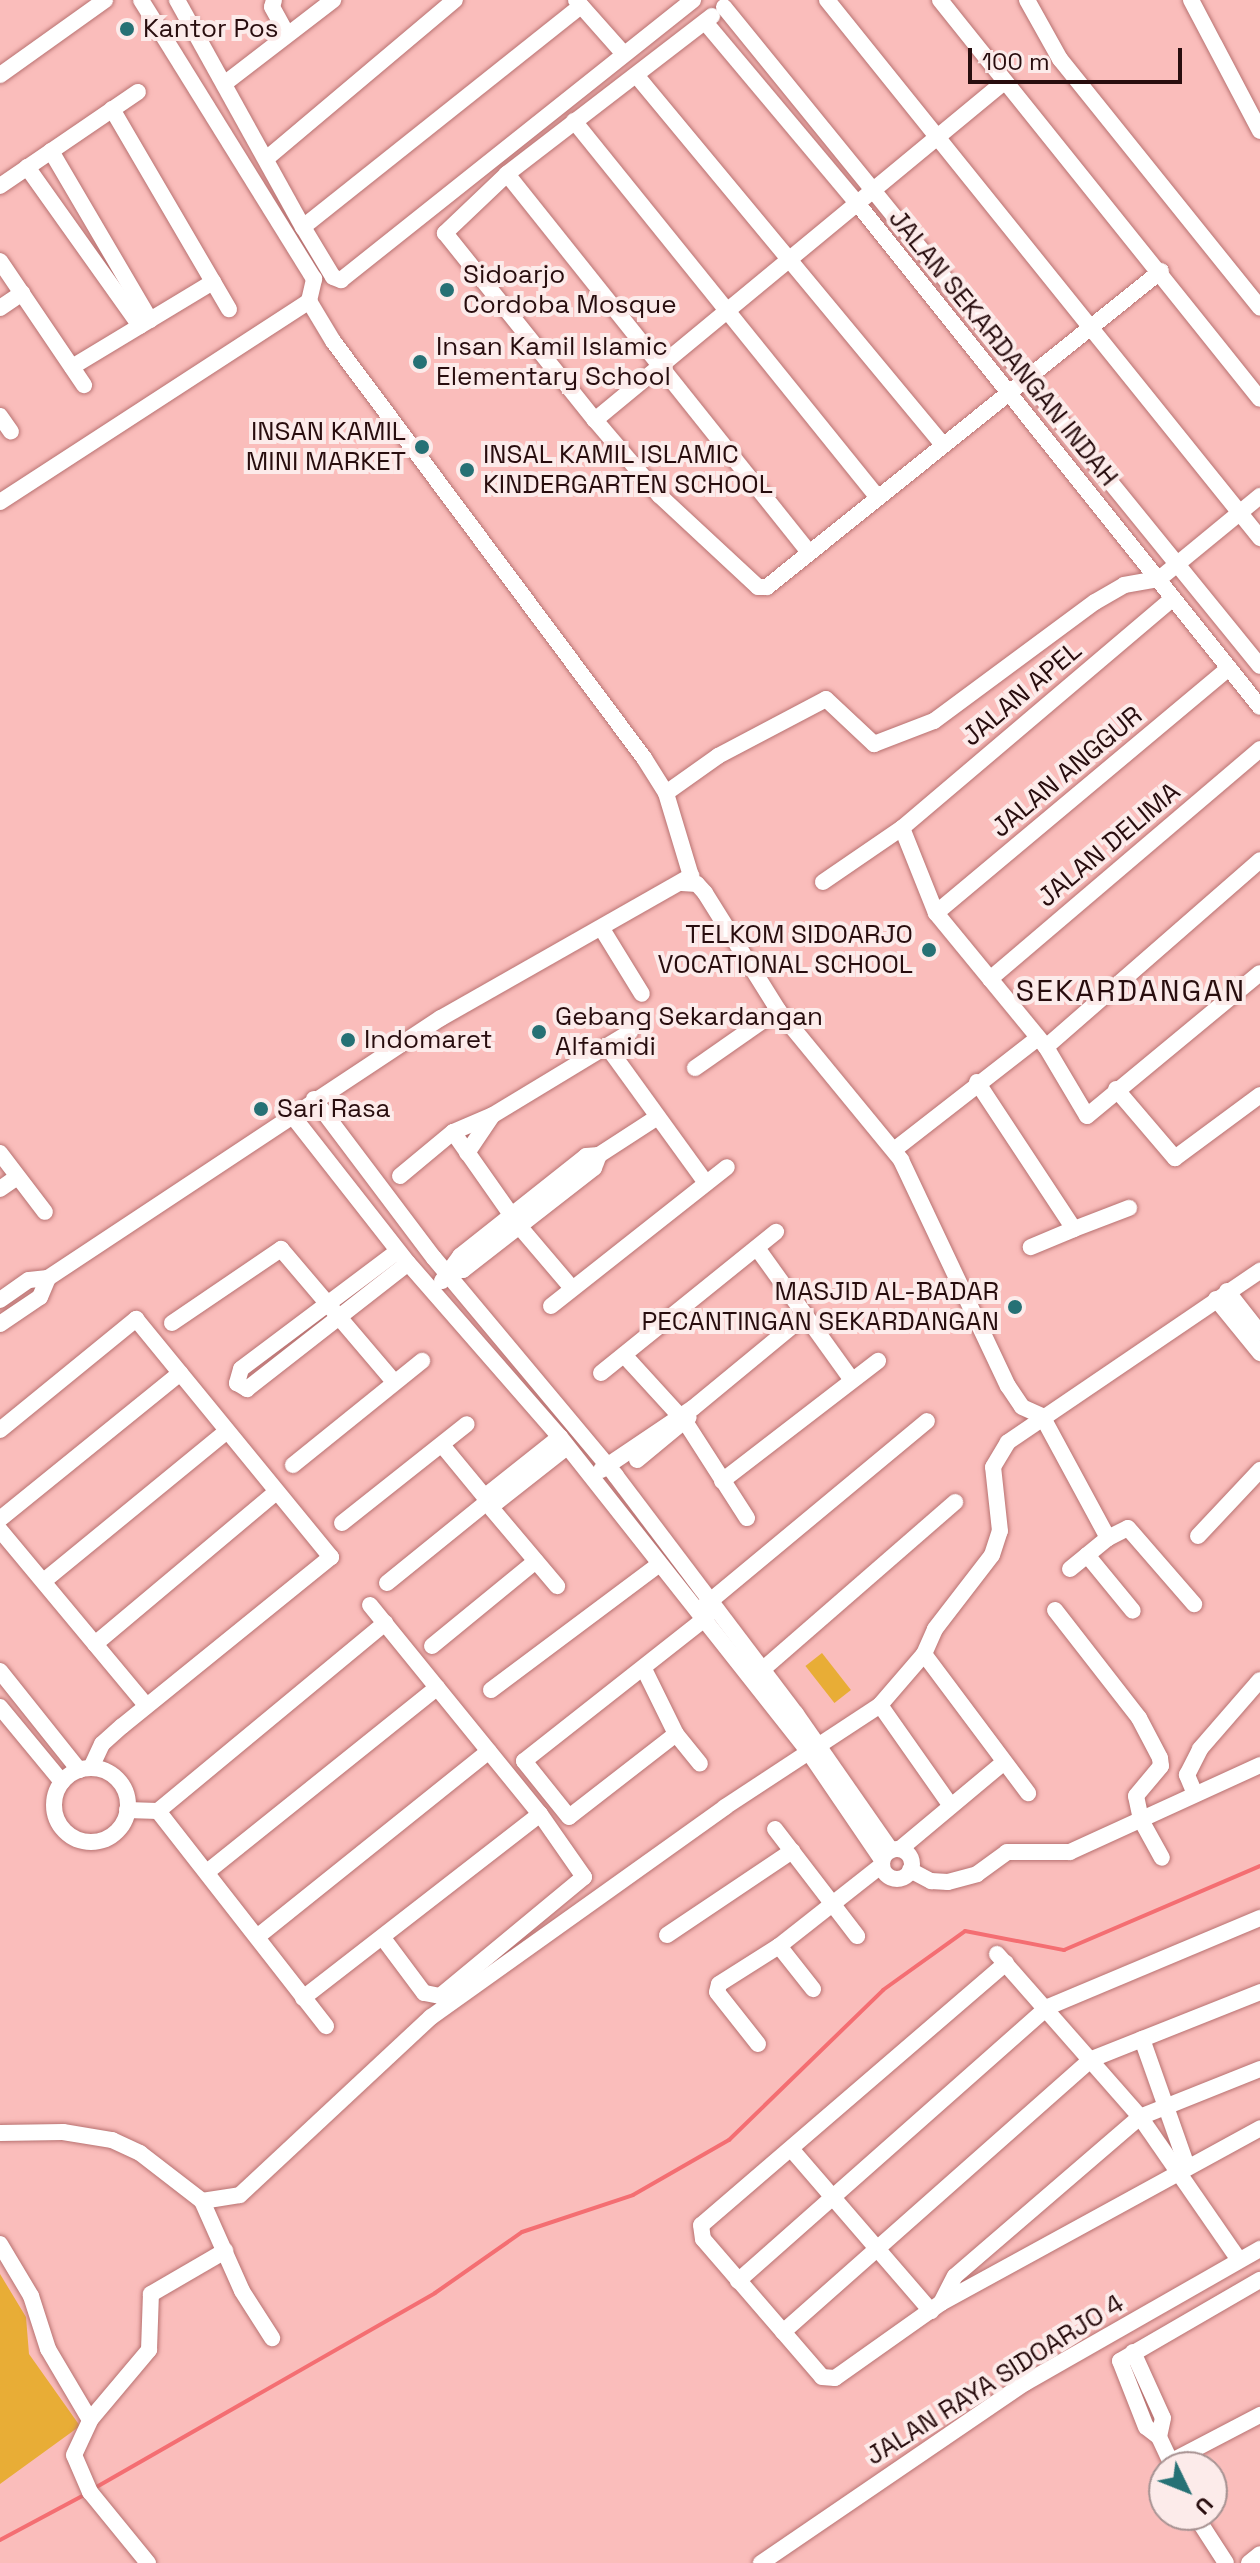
<!DOCTYPE html>
<style>
body{margin:0}
#map{position:relative;width:1260px;height:2563px;overflow:hidden;background:#fabdbb;font-family:"Space Grotesk",sans-serif}
div>[style]{position:absolute}
[style*='--x']{left:calc(var(--x)*1px);top:calc(var(--y)*1px);width:calc(var(--w)*1px);rotate:calc(var(--a)*1deg)}
.green>*{inset:0;background:#e8ad36;transform-origin:0 0}
.stream>*{height:4px;margin:-2px;padding:0 2px;transform-origin:2px;border-radius:2px;background:#f46e72}
.roads{filter:drop-shadow(0 0 2px #b87271) drop-shadow(0 0 2px #b87271)}
.minor>*{height:16px;margin:-8px;padding:0 8px;transform-origin:8px;border-radius:8px;background:#fff}
.minor>.ring{margin:-8px;padding:0;box-sizing:content-box;background:none;border:16px solid #fff;border-radius:50%}
.dots>*{width:22px;height:22px;translate:-50% -50%;box-sizing:border-box;border:4px solid #fcebea;border-radius:50%}
span{translate:-50% -50%;white-space:nowrap;text-align:center;line-height:1.15;-webkit-text-stroke:8px #fcebea;paint-order:stroke}
.poi-label{font-size:26px;color:#280d0e}
.left{translate:0 -50%;text-align:left}
.right{translate:-100% -50%;text-align:right}
.street-label{font-size:26px;color:#280d0e}
.quarter-label{font-size:30px;color:#280d0e;letter-spacing:2px}
.north{position:absolute;left:1148px;top:2451px;width:80px;height:80px;box-sizing:border-box;background:#fcebea;border:2px solid #a79292;border-radius:50%;rotate:133deg;font-size:22px;font-weight:700;line-height:32px;text-align:center;color:#280d0e}
.north::after{content:'';display:block;margin:auto;width:28px;height:36px;background:#267175;clip-path:polygon(50% 0,100% 100%,50% 72%,0 100%)}
.scale{position:absolute;left:968px;top:48px;width:214px;height:36px;box-sizing:border-box;border:4px solid #280d0e;border-top:0;padding-left:10px;font-size:24px;line-height:28px;white-space:nowrap;color:#280d0e;-webkit-text-stroke:6px #fcebea;paint-order:stroke}
</style>
<div id="map">
<div class="green">
<i style="left:822px;top:1653px;width:47px;height:21px;rotate:52deg"></i>
<i style="clip-path:polygon(0 2274px,26px 2317px,29px 2354px,80px 2426px,0 2484px)"></i>
</div>
<div class="stream">
<i style="--x:93;--y:2489;--w:394;--a:-29.8"></i>
<i style="--x:435;--y:2293;--w:106;--a:-35"></i>
<i style="--x:522;--y:2232;--w:117;--a:-18.4"></i>
<i style="--x:633;--y:2195;--w:111;--a:-29.8"></i>
<i style="--x:729;--y:2140;--w:215;--a:-44.2"></i>
<i style="--x:883;--y:1990;--w:101;--a:-35.7"></i>
<i style="--x:965;--y:1931;--w:101;--a:10.9"></i>
<i style="--x:1064;--y:1950;--w:213;--a:-23.2"></i>
<i style="--x:0;--y:2540;--w:98;--a:-28.1"></i>
</div>
<div class="roads">
<div class="minor">
<i style="--x:177;--y:0;--w:260;--a:61"></i>
<i style="--x:303;--y:227;--w:58;--a:59"></i>
<i style="--x:333;--y:277;--w:9;--a:21"></i>
<i style="--x:341;--y:280;--w:450;--a:-38.5"></i>
<i style="--x:274;--y:0;--w:7;--a:106"></i>
<i style="--x:272;--y:7;--w:31;--a:61"></i>
<i style="--x:576;--y:0;--w:72;--a:48.4"></i>
<i style="--x:827;--y:0;--w:691;--a:51.17"></i>
<i style="--x:940;--y:0;--w:511;--a:51.27"></i>
<i style="--x:1027;--y:0;--w:68;--a:60.8"></i>
<i style="--x:1060;--y:59;--w:319;--a:51.2"></i>
<i style="--x:1191;--y:0;--w:148;--a:62.2"></i>
<i style="--x:724;--y:7;--w:849;--a:50.88"></i>
<i style="--x:712;--y:16;--w:259;--a:142.4"></i>
<i style="--x:507;--y:174;--w:484;--a:51.4"></i>
<i style="--x:705;--y:22;--w:236;--a:50"></i>
<i style="--x:857;--y:203;--w:645;--a:51.35"></i>
<i style="--x:0;--y:75;--w:129;--a:-35.5"></i>
<i style="--x:636;--y:75;--w:479;--a:50.3"></i>
<i style="--x:1004;--y:82;--w:531;--a:140.43"></i>
<i style="--x:595;--y:420;--w:99;--a:49.5"></i>
<i style="--x:659;--y:495;--w:135;--a:42.9"></i>
<i style="--x:758;--y:587;--w:9;--a:0"></i>
<i style="--x:767;--y:587;--w:505;--a:-38.73"></i>
<i style="--x:224;--y:84;--w:138;--a:-37.6"></i>
<i style="--x:112;--y:109;--w:232;--a:59.7"></i>
<i style="--x:574;--y:121;--w:484;--a:51.1"></i>
<i style="--x:51;--y:151;--w:196;--a:59.6"></i>
<i style="--x:266;--y:159;--w:247;--a:-40.1"></i>
<i style="--x:27;--y:167;--w:195;--a:54.6"></i>
<i style="--x:507;--y:174;--w:86;--a:136.4"></i>
<i style="--x:445;--y:233;--w:240;--a:51.3"></i>
<i style="--x:0;--y:186;--w:167;--a:-34.3"></i>
<i style="--x:303;--y:227;--w:355;--a:-38.5"></i>
<i style="--x:0;--y:261;--w:150;--a:55.9"></i>
<i style="--x:0;--y:308;--w:27;--a:-34"></i>
<i style="--x:72;--y:367;--w:165;--a:-31.1"></i>
<i style="--x:0;--y:416;--w:19;--a:55"></i>
<i style="--x:0;--y:502;--w:369;--a:-33"></i>
<i style="--x:309;--y:301;--w:23;--a:-77"></i>
<i style="--x:314;--y:279;--w:328;--a:-121.8"></i>
<i style="--x:666;--y:793;--w:64;--a:-35.4"></i>
<i style="--x:718;--y:756;--w:122;--a:-27.8"></i>
<i style="--x:826;--y:699;--w:66;--a:43.2"></i>
<i style="--x:874;--y:744;--w:64;--a:-21"></i>
<i style="--x:934;--y:721;--w:200;--a:-36.5"></i>
<i style="--x:1095;--y:602;--w:34;--a:-30"></i>
<i style="--x:1124;--y:585;--w:36;--a:-10"></i>
<i style="--x:1159;--y:579;--w:131;--a:-39.4"></i>
<i style="--x:902;--y:828;--w:92;--a:68.2"></i>
<i style="--x:936;--y:913;--w:173;--a:50.6"></i>
<i style="--x:1046;--y:1047;--w:80;--a:59.3"></i>
<i style="--x:1087;--y:1116;--w:224;--a:-39.6"></i>
<i style="--x:823;--y:882;--w:96;--a:-34.4"></i>
<i style="--x:902;--y:828;--w:355;--a:-40.3"></i>
<i style="--x:682;--y:883;--w:15;--a:4"></i>
<i style="--x:697;--y:884;--w:12;--a:48"></i>
<i style="--x:705;--y:893;--w:138;--a:58"></i>
<i style="--x:778;--y:1010;--w:194;--a:50.6"></i>
<i style="--x:901;--y:1160;--w:250;--a:64.7"></i>
<i style="--x:1008;--y:1386;--w:25;--a:56"></i>
<i style="--x:1022;--y:1407;--w:22;--a:24"></i>
<i style="--x:1042;--y:1416;--w:139;--a:61.6"></i>
<i style="--x:1108;--y:1538;--w:22;--a:-27"></i>
<i style="--x:1128;--y:1528;--w:101;--a:49"></i>
<i style="--x:936;--y:913;--w:382;--a:-39.9"></i>
<i style="--x:602;--y:929;--w:76;--a:58.4"></i>
<i style="--x:990;--y:979;--w:355;--a:-40.4"></i>
<i style="--x:1046;--y:1047;--w:284;--a:-41.1"></i>
<i style="--x:609;--y:1049;--w:165;--a:54.1"></i>
<i style="--x:695;--y:1068;--w:101;--a:-34.9"></i>
<i style="--x:977;--y:1082;--w:176;--a:56.6"></i>
<i style="--x:1074;--y:1229;--w:47;--a:157.3"></i>
<i style="--x:1116;--y:1089;--w:91;--a:49.5"></i>
<i style="--x:1175;--y:1158;--w:106;--a:-36.5"></i>
<i style="--x:314;--y:1099;--w:199;--a:53"></i>
<i style="--x:434;--y:1258;--w:284;--a:50.1"></i>
<i style="--x:616;--y:1476;--w:298;--a:52.9"></i>
<i style="--x:796;--y:1714;--w:166;--a:55.1"></i>
<i style="--x:291;--y:1114;--w:189;--a:51.9"></i>
<i style="--x:408;--y:1263;--w:231;--a:48.9"></i>
<i style="--x:560;--y:1437;--w:404;--a:51.7"></i>
<i style="--x:810;--y:1754;--w:128;--a:55.8"></i>
<i style="--x:453;--y:1132;--w:115;--a:54.9"></i>
<i style="--x:519;--y:1226;--w:80;--a:49.6"></i>
<i style="--x:894;--y:1150;--w:182;--a:-37.9"></i>
<i style="--x:0;--y:1153;--w:74;--a:52.7"></i>
<i style="--x:467;--y:1153;--w:45;--a:-56"></i>
<i style="--x:400;--y:1176;--w:69;--a:-39.7"></i>
<i style="--x:453;--y:1132;--w:43;--a:-23"></i>
<i style="--x:493;--y:1115;--w:160;--a:-31.2"></i>
<i style="--x:0;--y:1189;--w:19;--a:-35"></i>
<i style="--x:1074;--y:1229;--w:59;--a:-20.9"></i>
<i style="--x:757;--y:1248;--w:161;--a:54.3"></i>
<i style="--x:398;--y:1251;--w:196;--a:143.1"></i>
<i style="--x:241;--y:1369;--w:15;--a:106"></i>
<i style="--x:237;--y:1383;--w:12;--a:31"></i>
<i style="--x:247;--y:1389;--w:204;--a:-38"></i>
<i style="--x:455;--y:1269;--w:8;--a:7"></i>
<i style="--x:463;--y:1270;--w:166;--a:-37.9"></i>
<i style="--x:594;--y:1168;--w:14;--a:-69"></i>
<i style="--x:442;--y:1281;--w:31;--a:-54"></i>
<i style="--x:460;--y:1256;--w:161;--a:-38.4"></i>
<i style="--x:586;--y:1156;--w:13;--a:-4"></i>
<i style="--x:599;--y:1155;--w:68;--a:-33"></i>
<i style="--x:1227;--y:1291;--w:53;--a:51.8"></i>
<i style="--x:1216;--y:1299;--w:70;--a:50.8"></i>
<i style="--x:0;--y:1300;--w:35;--a:-35"></i>
<i style="--x:29;--y:1280;--w:19;--a:-6"></i>
<i style="--x:48;--y:1278;--w:471;--a:-33.5"></i>
<i style="--x:441;--y:1018;--w:288;--a:-29.6"></i>
<i style="--x:691;--y:876;--w:87;--a:-106.8"></i>
<i style="--x:666;--y:793;--w:41;--a:-122.2"></i>
<i style="--x:644;--y:758;--w:520;--a:-126.72"></i>
<i style="--x:333;--y:341;--w:47;--a:-121"></i>
<i style="--x:551;--y:1306;--w:224;--a:-38.3"></i>
<i style="--x:172;--y:1323;--w:132;--a:-34.2"></i>
<i style="--x:281;--y:1249;--w:175;--a:49.6"></i>
<i style="--x:0;--y:1324;--w:48;--a:-34"></i>
<i style="--x:40;--y:1297;--w:21;--a:-67"></i>
<i style="--x:624;--y:1355;--w:92;--a:47.6"></i>
<i style="--x:686;--y:1423;--w:113;--a:57.3"></i>
<i style="--x:601;--y:1373;--w:225;--a:-38.9"></i>
<i style="--x:0;--y:1430;--w:176;--a:-39.2"></i>
<i style="--x:136;--y:1319;--w:308;--a:50.7"></i>
<i style="--x:331;--y:1557;--w:269;--a:141"></i>
<i style="--x:122;--y:1726;--w:27;--a:138"></i>
<i style="--x:102;--y:1744;--w:26;--a:115"></i>
<i style="--x:442;--y:1445;--w:66;--a:50.5"></i>
<i style="--x:637;--y:1460;--w:67;--a:-39.6"></i>
<i style="--x:293;--y:1465;--w:166;--a:-38.9"></i>
<i style="--x:601;--y:1470;--w:111;--a:-34"></i>
<i style="--x:693;--y:1408;--w:146;--a:-39.5"></i>
<i style="--x:722;--y:1481;--w:197;--a:-37.6"></i>
<i style="--x:488;--y:1494;--w:92;--a:-38.4"></i>
<i style="--x:497;--y:1502;--w:89;--a:-38.2"></i>
<i style="--x:492;--y:1509;--w:101;--a:49.8"></i>
<i style="--x:0;--y:1519;--w:232;--a:-39"></i>
<i style="--x:342;--y:1523;--w:159;--a:-38.4"></i>
<i style="--x:0;--y:1530;--w:228;--a:50.2"></i>
<i style="--x:1198;--y:1536;--w:91;--a:-46.8"></i>
<i style="--x:1087;--y:1555;--w:72;--a:50.6"></i>
<i style="--x:1070;--y:1569;--w:49;--a:-39.2"></i>
<i style="--x:45;--y:1580;--w:234;--a:-39.3"></i>
<i style="--x:387;--y:1583;--w:122;--a:-39"></i>
<i style="--x:370;--y:1605;--w:269;--a:50.9"></i>
<i style="--x:540;--y:1814;--w:77;--a:55.1"></i>
<i style="--x:584;--y:1877;--w:187;--a:140.4"></i>
<i style="--x:440;--y:1996;--w:16;--a:-169"></i>
<i style="--x:424;--y:1993;--w:69;--a:-126.7"></i>
<i style="--x:703;--y:1607;--w:291;--a:-39.7"></i>
<i style="--x:1055;--y:1610;--w:137;--a:52.1"></i>
<i style="--x:1139;--y:1718;--w:45;--a:62.3"></i>
<i style="--x:1160;--y:1758;--w:8;--a:83"></i>
<i style="--x:1161;--y:1766;--w:39;--a:130"></i>
<i style="--x:1136;--y:1796;--w:25;--a:78"></i>
<i style="--x:1141;--y:1820;--w:43;--a:61.1"></i>
<i style="--x:95;--y:1644;--w:236;--a:-40"></i>
<i style="--x:432;--y:1646;--w:134;--a:-39.3"></i>
<i style="--x:924;--y:1654;--w:174;--a:53.2"></i>
<i style="--x:644;--y:1669;--w:72;--a:63.8"></i>
<i style="--x:676;--y:1734;--w:38;--a:51"></i>
<i style="--x:762;--y:1670;--w:256;--a:-41"></i>
<i style="--x:0;--y:1671;--w:127;--a:51.4"></i>
<i style="--x:491;--y:1690;--w:209;--a:-36.8"></i>
<i style="--x:880;--y:1705;--w:123;--a:54.9"></i>
<i style="--x:0;--y:1707;--w:97;--a:50.4"></i>
<i style="--x:676;--y:1734;--w:135;--a:142.2"></i>
<i style="--x:569;--y:1817;--w:72;--a:-128.8"></i>
<i style="--x:524;--y:1761;--w:233;--a:-38.2"></i>
<i class="ring" style="left:54px;top:1768px;width:58px;height:58px"></i>
<i style="--x:1195;--y:1794;--w:21;--a:-113"></i>
<i style="--x:1187;--y:1775;--w:29;--a:-63"></i>
<i style="--x:1200;--y:1749;--w:91;--a:-49"></i>
<i style="--x:127;--y:1810;--w:31;--a:2"></i>
<i style="--x:158;--y:1811;--w:295;--a:-39.6"></i>
<i style="--x:158;--y:1811;--w:273;--a:52"></i>
<i style="--x:775;--y:1829;--w:135;--a:52.5"></i>
<i style="--x:900;--y:1849;--w:134;--a:-39.9"></i>
<i class="ring" style="left:882px;top:1849px;width:14px;height:14px"></i>
<i style="--x:910;--y:1870;--w:24;--a:28"></i>
<i style="--x:931;--y:1881;--w:17;--a:3"></i>
<i style="--x:948;--y:1882;--w:30;--a:-15"></i>
<i style="--x:977;--y:1874;--w:37;--a:-36"></i>
<i style="--x:1007;--y:1852;--w:63;--a:0"></i>
<i style="--x:1070;--y:1852;--w:209;--a:-24.6"></i>
<i style="--x:207;--y:1872;--w:295;--a:-38.7"></i>
<i style="--x:667;--y:1935;--w:151;--a:-33.9"></i>
<i style="--x:257;--y:1937;--w:297;--a:-38.7"></i>
<i style="--x:779;--y:1946;--w:55;--a:51.7"></i>
<i style="--x:997;--y:1954;--w:217;--a:48.7"></i>
<i style="--x:1140;--y:2117;--w:174;--a:55.3"></i>
<i style="--x:1006;--y:1963;--w:402;--a:139.3"></i>
<i style="--x:701;--y:2225;--w:14;--a:82"></i>
<i style="--x:703;--y:2239;--w:182;--a:49.2"></i>
<i style="--x:822;--y:2377;--w:13;--a:4"></i>
<i style="--x:835;--y:2378;--w:130;--a:-35.3"></i>
<i style="--x:941;--y:2303;--w:364;--a:-28.7"></i>
<i style="--x:303;--y:1998;--w:300;--a:-37.8"></i>
<i style="--x:1142;--y:2039;--w:135;--a:70.5"></i>
<i style="--x:758;--y:2044;--w:66;--a:-128.3"></i>
<i style="--x:717;--y:1992;--w:8;--a:-76"></i>
<i style="--x:719;--y:1984;--w:71;--a:-32.3"></i>
<i style="--x:779;--y:1946;--w:131;--a:-38.2"></i>
<i style="--x:0;--y:2133;--w:63;--a:-0.9"></i>
<i style="--x:63;--y:2132;--w:50;--a:9.3"></i>
<i style="--x:112;--y:2140;--w:31;--a:25"></i>
<i style="--x:140;--y:2153;--w:78;--a:37.7"></i>
<i style="--x:202;--y:2201;--w:38;--a:-9"></i>
<i style="--x:240;--y:2195;--w:261;--a:-43"></i>
<i style="--x:431;--y:2017;--w:361;--a:-35.5"></i>
<i style="--x:725;--y:1807;--w:186;--a:-33.3"></i>
<i style="--x:880;--y:1705;--w:67;--a:-49.2"></i>
<i style="--x:924;--y:1654;--w:27;--a:-66"></i>
<i style="--x:935;--y:1629;--w:93;--a:-52.4"></i>
<i style="--x:992;--y:1555;--w:25;--a:-72"></i>
<i style="--x:1000;--y:1531;--w:64;--a:-96.2"></i>
<i style="--x:993;--y:1467;--w:29;--a:-59"></i>
<i style="--x:1008;--y:1442;--w:305;--a:-34.2"></i>
<i style="--x:792;--y:2150;--w:213;--a:49.2"></i>
<i style="--x:202;--y:2201;--w:98;--a:66"></i>
<i style="--x:242;--y:2291;--w:56;--a:57.4"></i>
<i style="--x:0;--y:2244;--w:61;--a:59.2"></i>
<i style="--x:31;--y:2296;--w:56;--a:72.2"></i>
<i style="--x:48;--y:2349;--w:82;--a:59.4"></i>
<i style="--x:738;--y:2281;--w:414;--a:-41.5"></i>
<i style="--x:1048;--y:2007;--w:230;--a:-22.8"></i>
<i style="--x:941;--y:2303;--w:30;--a:-63"></i>
<i style="--x:955;--y:2276;--w:244;--a:-40.7"></i>
<i style="--x:1140;--y:2117;--w:129;--a:-21.8"></i>
<i style="--x:783;--y:2332;--w:412;--a:-41.5"></i>
<i style="--x:1092;--y:2059;--w:181;--a:-21.7"></i>
<i style="--x:1133;--y:2352;--w:72;--a:65.6"></i>
<i style="--x:1163;--y:2418;--w:19;--a:102"></i>
<i style="--x:1170;--y:2462;--w:102;--a:-27.6"></i>
<i style="--x:1173;--y:2467;--w:33;--a:-115"></i>
<i style="--x:1159;--y:2437;--w:16;--a:-142"></i>
<i style="--x:1146;--y:2427;--w:71;--a:-111.5"></i>
<i style="--x:1120;--y:2361;--w:162;--a:-30.1"></i>
<i style="--x:1195;--y:2515;--w:57;--a:57.1"></i>
<i style="--x:148;--y:2563;--w:92;--a:-129.2"></i>
<i style="--x:90;--y:2492;--w:40;--a:-113.4"></i>
<i style="--x:74;--y:2455;--w:38;--a:-65"></i>
<i style="--x:90;--y:2420;--w:92;--a:-49.9"></i>
<i style="--x:149;--y:2350;--w:56;--a:-88"></i>
<i style="--x:151;--y:2294;--w:86;--a:-30.2"></i>
<i style="--x:761;--y:2563;--w:320;--a:-34.3"></i>
<i style="--x:1025;--y:2383;--w:271;--a:-29.7"></i>
<i style="--x:1249;--y:2563;--w:14;--a:-39"></i>
</div>
</div>
<div class="dots">
<i style="left:127px;top:29px;background:#267175"></i>
<i style="left:447px;top:290px;background:#267175"></i>
<i style="left:420px;top:362px;background:#267175"></i>
<i style="left:422px;top:447px;background:#267175"></i>
<i style="left:467px;top:470px;background:#267175"></i>
<i style="left:929px;top:950px;background:#267175"></i>
<i style="left:539px;top:1032px;background:#267175"></i>
<i style="left:348px;top:1040px;background:#267175"></i>
<i style="left:261px;top:1109px;background:#267175"></i>
<i style="left:1015px;top:1307px;background:#267175"></i>
</div>
<div class="poi-label">
<span class="left" style="left:143px;top:29px">Kantor Pos</span>
<span class="left" style="left:463px;top:290px">Sidoarjo<br>Cordoba Mosque</span>
<span class="left" style="left:436px;top:362px">Insan Kamil Islamic<br>Elementary School</span>
<span class="right" style="left:406px;top:447px">INSAN KAMIL<br>MINI MARKET</span>
<span class="left" style="left:483px;top:470px">INSAL KAMIL ISLAMIC<br>KINDERGARTEN SCHOOL</span>
<span class="right" style="left:913px;top:950px">TELKOM SIDOARJO<br>VOCATIONAL SCHOOL</span>
<span class="left" style="left:555px;top:1032px">Gebang Sekardangan<br>Alfamidi</span>
<span class="left" style="left:364px;top:1040px">Indomaret</span>
<span class="left" style="left:277px;top:1109px">Sari Rasa</span>
<span class="right" style="left:999px;top:1307px">MASJID AL-BADAR<br>PECANTINGAN SEKARDANGAN</span>
</div>
<div class="street-label">
<span style="left:1003px;top:348px;rotate:51deg">JALAN SEKARDANGAN INDAH</span>
<span style="left:1022px;top:694px;rotate:-40deg">JALAN APEL</span>
<span style="left:1067px;top:772px;rotate:-40deg">JALAN ANGGUR</span>
<span style="left:1109px;top:845px;rotate:-40deg">JALAN DELIMA</span>
<span style="left:995px;top:2380px;rotate:-32deg">JALAN RAYA SIDOARJO 4</span>
</div>
<div class="quarter-label">
<span style="left:1131px;top:991px">SEKARDANGAN</span>
</div>
<div class="north">U</div>
<div class="scale">100 m</div>
</div>
